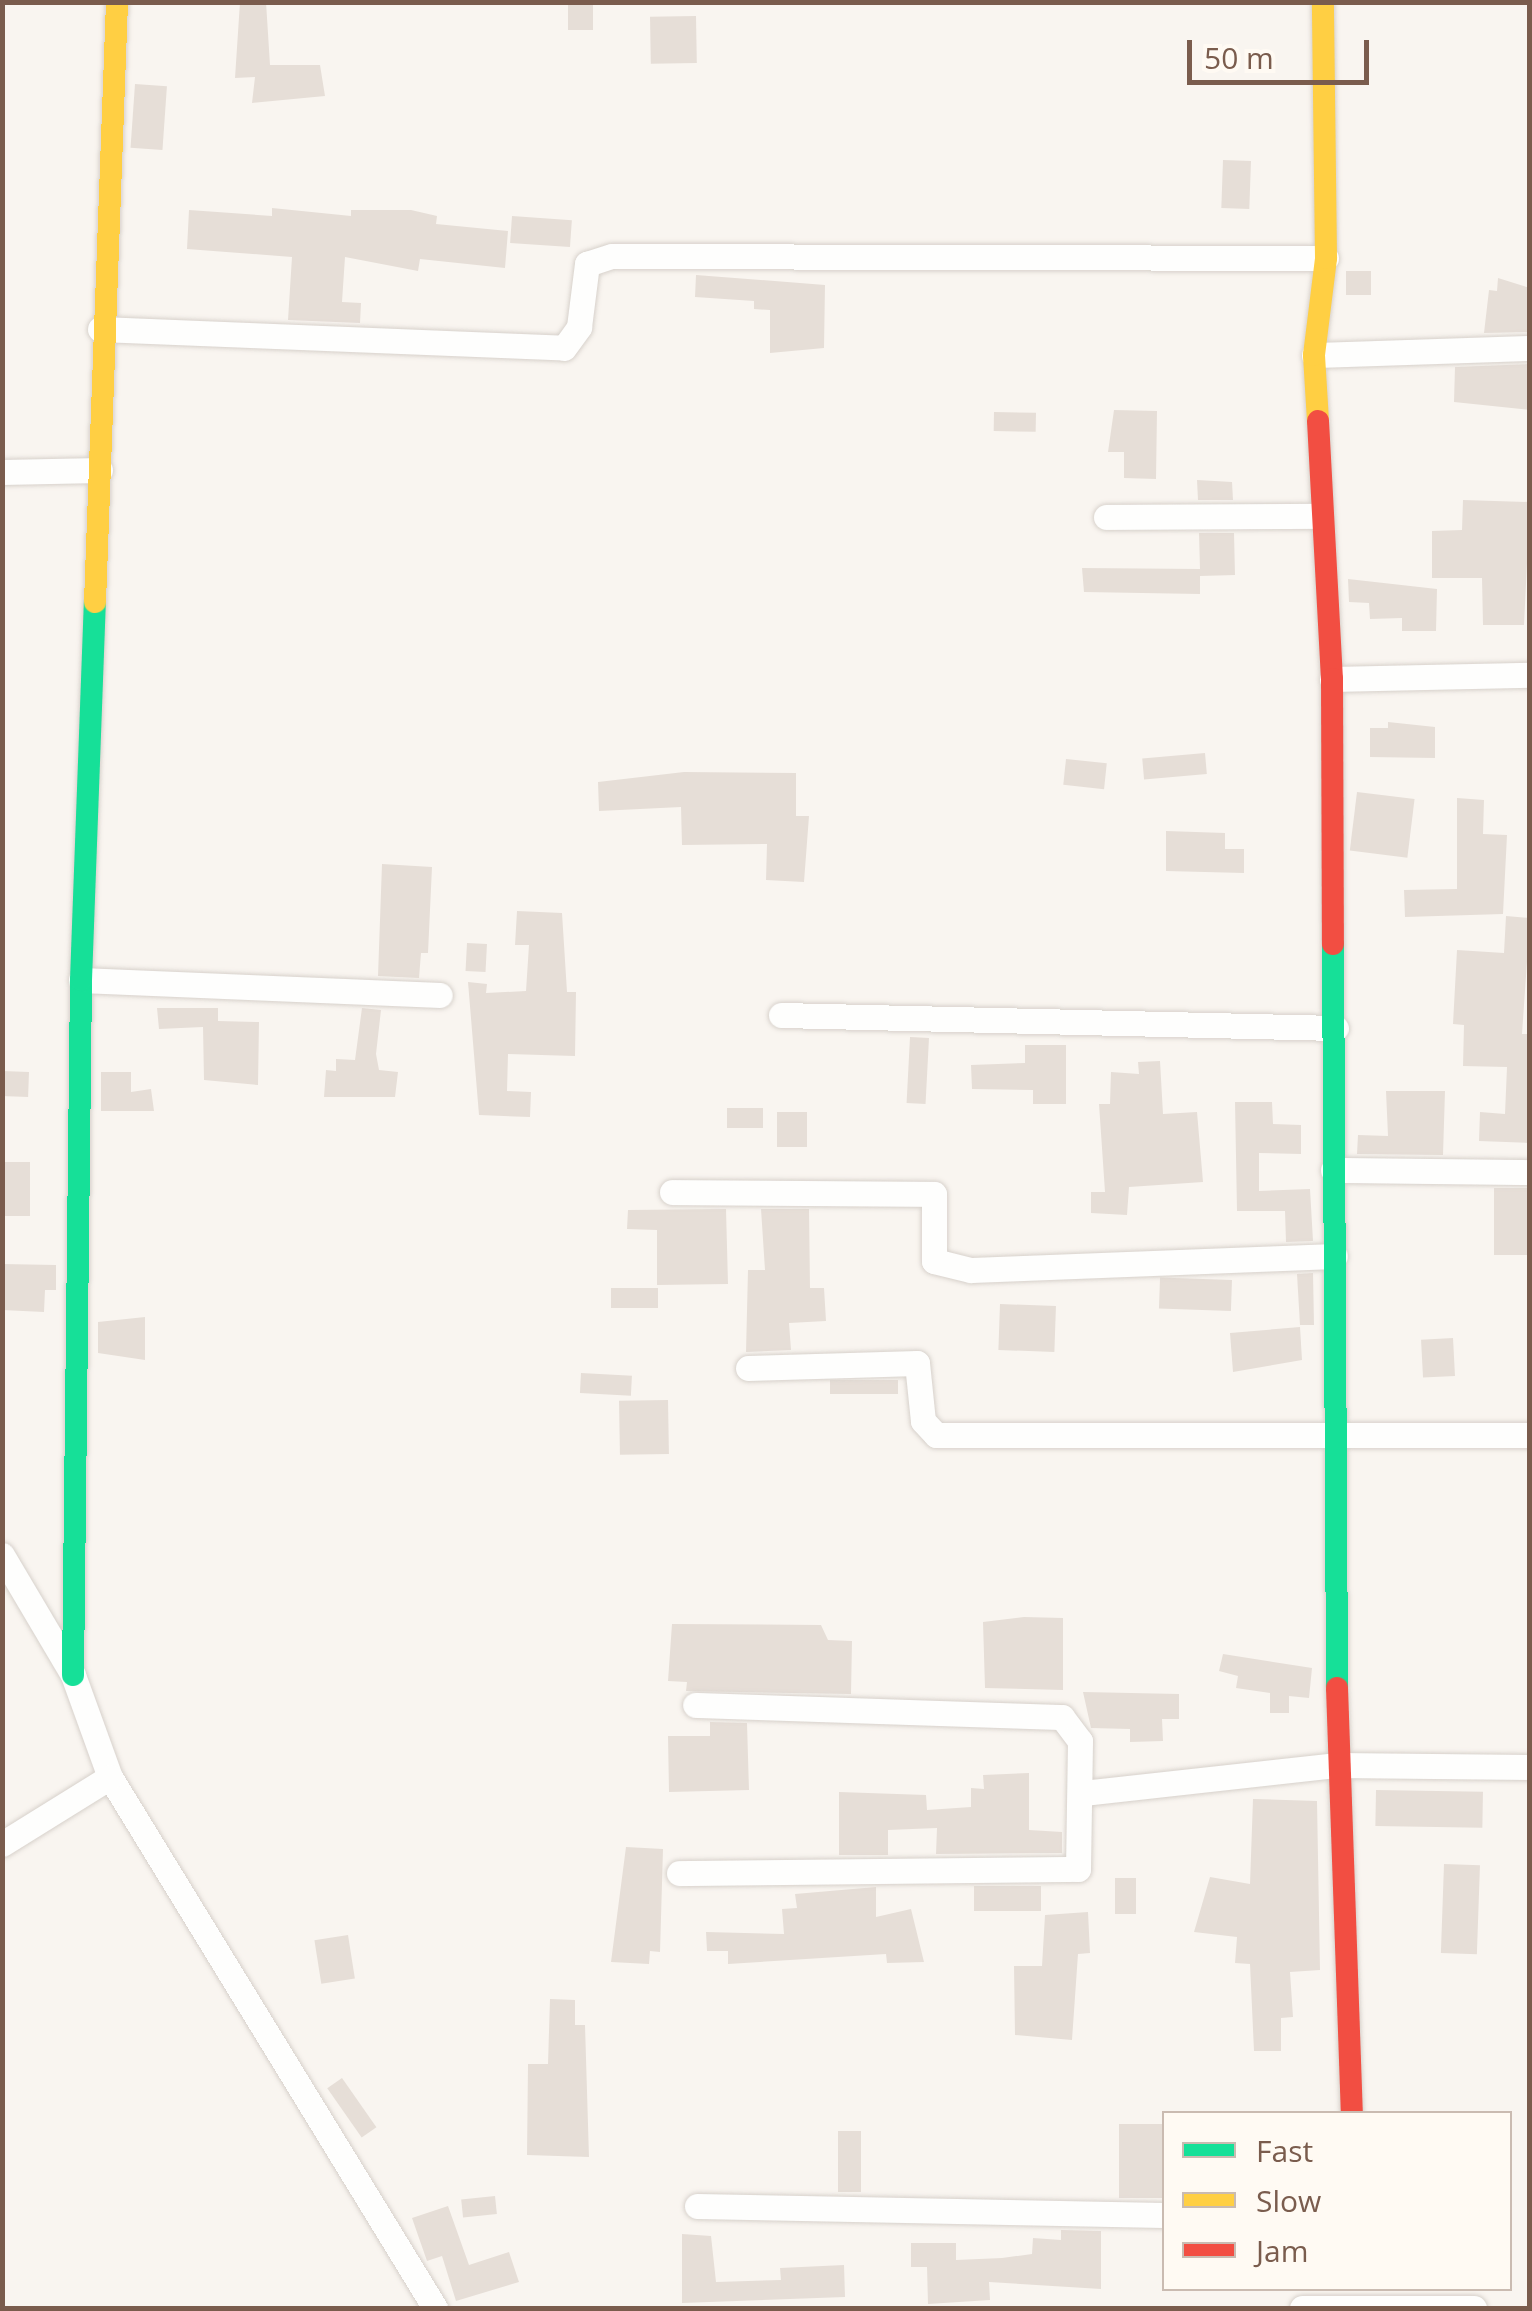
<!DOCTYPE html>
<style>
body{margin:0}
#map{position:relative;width:1532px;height:2311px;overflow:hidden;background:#f9f5f0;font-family:"Open Sans",sans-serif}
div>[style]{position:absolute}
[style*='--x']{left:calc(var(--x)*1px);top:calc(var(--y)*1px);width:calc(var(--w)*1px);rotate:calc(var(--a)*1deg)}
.building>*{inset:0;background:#e6ded7;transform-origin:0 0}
.roads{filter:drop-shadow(0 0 2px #d7d1cb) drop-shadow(0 0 2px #d7d1cb)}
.street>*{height:25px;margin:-12.5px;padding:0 12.5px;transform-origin:12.5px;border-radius:12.5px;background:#fefefd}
.fast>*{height:22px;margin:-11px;padding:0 11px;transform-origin:11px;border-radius:11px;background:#16e098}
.slow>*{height:22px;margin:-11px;padding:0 11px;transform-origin:11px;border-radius:11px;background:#ffcf43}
.jam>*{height:22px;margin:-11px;padding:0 11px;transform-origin:11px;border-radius:11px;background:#f24e42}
span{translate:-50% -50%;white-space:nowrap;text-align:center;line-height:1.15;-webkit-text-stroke:8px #fffaf3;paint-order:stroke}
.frame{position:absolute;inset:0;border:5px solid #7a5c4d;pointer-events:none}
.legend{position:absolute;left:1162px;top:2111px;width:350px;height:180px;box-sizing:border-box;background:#fffaf3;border:2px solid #cabbb1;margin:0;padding:12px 18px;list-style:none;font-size:30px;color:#7a5c4d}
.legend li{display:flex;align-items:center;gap:20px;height:50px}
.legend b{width:50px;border:2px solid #cabbb1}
.scale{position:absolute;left:1187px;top:40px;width:182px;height:45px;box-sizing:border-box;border:5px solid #7a5c4d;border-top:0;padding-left:12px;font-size:30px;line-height:35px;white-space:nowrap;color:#7a5c4d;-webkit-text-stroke:8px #fffaf3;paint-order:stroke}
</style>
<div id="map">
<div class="building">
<i style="clip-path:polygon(240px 2px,266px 2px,270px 65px,320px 65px,325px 96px,252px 103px,255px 77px,235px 78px)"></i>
<i style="left:568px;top:2px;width:25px;height:28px"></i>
<i style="left:696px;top:16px;width:47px;height:46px;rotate:89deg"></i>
<i style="left:135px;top:84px;width:32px;height:64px;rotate:4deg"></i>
<i style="left:1223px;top:160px;width:28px;height:48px;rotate:2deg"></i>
<i style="clip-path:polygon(272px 208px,351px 216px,351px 210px,411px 210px,437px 216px,436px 224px,508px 231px,505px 268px,420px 259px,418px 271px,345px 257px,342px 302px,361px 303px,360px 323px,288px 320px,292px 257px,187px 249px,189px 210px,272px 216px)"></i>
<i style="left:512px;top:216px;width:60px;height:27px;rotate:4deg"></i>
<i style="left:1346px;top:271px;width:25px;height:24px"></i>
<i style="clip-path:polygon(696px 275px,825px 285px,824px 348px,770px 353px,770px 310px,754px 309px,754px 301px,695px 297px)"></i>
<i style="clip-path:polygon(1498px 278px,1530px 288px,1530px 332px,1484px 333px,1489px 290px,1497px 291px)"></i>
<i style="clip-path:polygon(1530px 364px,1530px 410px,1454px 402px,1455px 367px)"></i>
<i style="clip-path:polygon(1114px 410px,1157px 411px,1156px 479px,1124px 478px,1124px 452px,1108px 452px)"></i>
<i style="left:994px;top:412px;width:42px;height:19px;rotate:1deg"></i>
<i style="clip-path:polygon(1197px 480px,1232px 482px,1233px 500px,1198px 500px)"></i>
<i style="clip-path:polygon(1463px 500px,1530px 502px,1524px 625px,1483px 625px,1482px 578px,1432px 578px,1432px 531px,1462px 530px)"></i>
<i style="clip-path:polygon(1199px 533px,1234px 533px,1235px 575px,1200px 576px,1200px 594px,1084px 592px,1082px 568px,1200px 569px)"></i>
<i style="clip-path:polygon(1348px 579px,1437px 589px,1436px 631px,1402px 631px,1402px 618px,1370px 619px,1369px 603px,1349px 602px)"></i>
<i style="clip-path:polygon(1388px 722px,1435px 727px,1435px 758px,1370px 757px,1370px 728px,1388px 728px)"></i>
<i style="left:1205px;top:753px;width:21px;height:63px;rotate:85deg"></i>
<i style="left:1066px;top:759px;width:41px;height:26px;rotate:6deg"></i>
<i style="clip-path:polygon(684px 772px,796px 773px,796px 816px,809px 816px,804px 882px,766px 880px,767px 844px,682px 845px,681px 807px,599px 811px,598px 782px)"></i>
<i style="left:1357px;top:792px;width:58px;height:59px;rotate:7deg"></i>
<i style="clip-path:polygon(1457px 798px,1484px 800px,1483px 834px,1507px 835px,1503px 914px,1405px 917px,1404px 890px,1457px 889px)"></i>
<i style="clip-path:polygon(1166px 831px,1225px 833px,1225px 849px,1244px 849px,1244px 873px,1166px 871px)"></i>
<i style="clip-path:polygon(382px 864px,432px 867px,428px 953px,421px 953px,419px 978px,378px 976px)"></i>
<i style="clip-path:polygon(517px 911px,562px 913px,567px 992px,576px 992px,575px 1056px,508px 1054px,507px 1091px,531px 1092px,530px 1117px,479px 1115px,468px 982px,487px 984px,486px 993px,526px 991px,529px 945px,515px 945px)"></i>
<i style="clip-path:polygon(1506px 916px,1530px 918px,1522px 1034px,1530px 1034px,1530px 1143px,1479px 1141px,1480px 1112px,1505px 1114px,1507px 1067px,1463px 1066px,1464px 1025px,1453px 1024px,1457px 950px,1504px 953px)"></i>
<i style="left:467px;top:943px;width:20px;height:28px;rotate:3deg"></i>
<i style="clip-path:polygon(157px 1008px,218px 1008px,218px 1021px,259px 1022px,258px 1085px,204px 1080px,203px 1027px,159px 1029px)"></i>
<i style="clip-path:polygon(362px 1008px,381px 1010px,376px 1054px,379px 1070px,398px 1072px,395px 1097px,324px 1097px,326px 1070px,336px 1071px,336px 1059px,355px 1060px)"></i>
<i style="left:929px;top:1038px;width:66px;height:19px;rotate:93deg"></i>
<i style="clip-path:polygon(1025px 1045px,1066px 1045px,1066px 1104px,1033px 1104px,1033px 1090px,972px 1089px,971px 1065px,1025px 1063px)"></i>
<i style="clip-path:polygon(1160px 1061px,1163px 1114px,1197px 1112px,1203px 1182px,1129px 1187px,1127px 1215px,1091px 1213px,1091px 1192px,1105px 1192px,1099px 1104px,1110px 1104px,1111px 1072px,1139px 1074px,1138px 1062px)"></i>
<i style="left:2px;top:1071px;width:27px;height:25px;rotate:2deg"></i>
<i style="clip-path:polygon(101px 1072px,131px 1072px,131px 1092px,151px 1089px,154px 1111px,101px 1111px)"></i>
<i style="clip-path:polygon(1386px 1091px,1445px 1091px,1443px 1155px,1357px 1154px,1358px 1135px,1388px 1136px)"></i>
<i style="clip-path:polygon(1235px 1102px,1272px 1102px,1273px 1124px,1301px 1125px,1301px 1154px,1259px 1153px,1259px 1191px,1310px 1189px,1313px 1241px,1286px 1242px,1285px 1211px,1237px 1211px)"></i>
<i style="left:727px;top:1108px;width:36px;height:20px"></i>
<i style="left:777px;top:1112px;width:30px;height:35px"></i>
<i style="left:5px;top:1162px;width:25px;height:54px"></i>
<i style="left:1494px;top:1188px;width:36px;height:67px"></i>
<i style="clip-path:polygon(726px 1209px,728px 1284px,657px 1285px,657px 1230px,627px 1229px,628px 1210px)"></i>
<i style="clip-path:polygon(761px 1209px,809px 1209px,810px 1288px,824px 1288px,826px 1321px,789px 1323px,791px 1350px,746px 1352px,748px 1270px,765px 1270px)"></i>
<i style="clip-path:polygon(2px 1264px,56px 1265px,56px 1290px,45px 1290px,44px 1312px,2px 1310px)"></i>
<i style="clip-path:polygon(1313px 1273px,1314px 1325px,1300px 1325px,1297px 1274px)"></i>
<i style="left:1232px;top:1280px;width:31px;height:72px;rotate:92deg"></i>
<i style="left:611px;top:1288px;width:47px;height:20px"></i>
<i style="left:1000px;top:1304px;width:56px;height:46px;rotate:2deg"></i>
<i style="clip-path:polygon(145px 1317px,145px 1360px,98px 1353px,98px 1322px)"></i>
<i style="clip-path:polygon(1300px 1327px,1302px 1360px,1233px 1372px,1230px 1333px)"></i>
<i style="left:1453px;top:1338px;width:38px;height:32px;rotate:87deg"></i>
<i style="left:581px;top:1373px;width:51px;height:20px;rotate:3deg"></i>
<i style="left:898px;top:1380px;width:14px;height:68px;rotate:90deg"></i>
<i style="left:668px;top:1400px;width:54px;height:49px;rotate:89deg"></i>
<i style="clip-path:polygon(1024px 1617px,1063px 1618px,1063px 1690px,985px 1688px,983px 1622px)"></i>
<i style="clip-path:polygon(672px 1624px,821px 1625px,828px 1640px,852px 1641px,851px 1694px,686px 1691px,687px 1682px,668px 1681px)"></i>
<i style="clip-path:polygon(1223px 1654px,1312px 1668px,1309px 1698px,1289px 1696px,1289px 1713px,1270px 1713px,1270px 1693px,1236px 1688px,1238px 1676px,1219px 1671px)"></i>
<i style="clip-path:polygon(1083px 1692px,1179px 1694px,1179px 1719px,1162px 1719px,1163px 1741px,1130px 1742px,1130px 1729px,1091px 1728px)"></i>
<i style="clip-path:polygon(710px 1722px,747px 1723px,749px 1790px,669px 1792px,668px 1736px,710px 1736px)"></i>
<i style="clip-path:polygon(1029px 1773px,1029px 1830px,1062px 1832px,1062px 1853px,936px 1854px,937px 1828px,888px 1830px,888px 1855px,839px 1855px,839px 1792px,926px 1795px,927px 1810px,971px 1807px,971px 1788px,984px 1789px,983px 1775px)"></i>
<i style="left:1376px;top:1790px;width:107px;height:36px;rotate:1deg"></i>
<i style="clip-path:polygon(1253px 1799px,1317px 1801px,1320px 1970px,1290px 1972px,1293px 2017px,1281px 2018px,1281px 2051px,1254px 2051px,1250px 1964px,1235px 1963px,1237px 1937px,1194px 1932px,1210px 1877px,1250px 1884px)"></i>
<i style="clip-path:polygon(626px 1847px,663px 1849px,660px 1952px,650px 1951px,649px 1964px,611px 1962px)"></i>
<i style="left:1444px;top:1864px;width:36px;height:89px;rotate:2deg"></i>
<i style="left:1115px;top:1878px;width:21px;height:36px"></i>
<i style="left:974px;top:1886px;width:67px;height:25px"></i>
<i style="clip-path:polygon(876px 1887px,876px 1917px,911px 1909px,924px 1962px,887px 1963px,886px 1954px,728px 1964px,728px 1951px,707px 1951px,706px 1932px,784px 1934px,782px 1909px,797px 1908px,795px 1894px)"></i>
<i style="clip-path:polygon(1088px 1912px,1090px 1953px,1078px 1954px,1072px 2040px,1015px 2035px,1014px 1966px,1042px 1966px,1045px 1915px)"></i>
<i style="left:348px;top:1935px;width:44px;height:34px;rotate:81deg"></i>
<i style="clip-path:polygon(550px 1999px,575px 2000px,575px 2025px,585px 2025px,589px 2157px,527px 2155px,528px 2064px,548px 2064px)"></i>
<i style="left:342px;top:2078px;width:60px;height:18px;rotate:55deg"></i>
<i style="left:1164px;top:2124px;width:74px;height:45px;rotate:90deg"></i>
<i style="left:838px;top:2131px;width:23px;height:61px"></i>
<i style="left:495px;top:2196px;width:18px;height:34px;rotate:84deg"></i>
<i style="clip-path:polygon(448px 2206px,469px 2265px,509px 2252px,519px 2282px,456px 2301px,442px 2256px,427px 2261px,412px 2218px)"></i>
<i style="clip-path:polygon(1061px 2230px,1101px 2231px,1101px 2289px,989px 2282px,990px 2300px,928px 2304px,927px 2267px,911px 2267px,911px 2243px,956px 2243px,956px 2260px,1002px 2258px,1032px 2254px,1033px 2238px,1061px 2240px)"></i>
<i style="clip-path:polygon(682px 2234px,711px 2236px,716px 2282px,781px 2280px,780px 2268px,844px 2265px,845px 2297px,682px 2303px)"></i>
</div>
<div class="roads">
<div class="street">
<i style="--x:100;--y:329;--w:464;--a:2.3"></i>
<i style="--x:564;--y:348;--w:26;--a:-54"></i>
<i style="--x:579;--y:327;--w:64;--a:-82.8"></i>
<i style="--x:587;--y:264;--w:26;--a:-18"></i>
<i style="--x:612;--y:256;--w:714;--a:0.16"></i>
<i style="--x:1314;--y:355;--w:216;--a:-1.9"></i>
<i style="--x:2;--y:472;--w:98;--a:-1.2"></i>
<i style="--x:1106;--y:517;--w:215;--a:-0.3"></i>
<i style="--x:1332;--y:679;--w:198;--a:-1.2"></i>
<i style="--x:81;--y:980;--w:359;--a:2.4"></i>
<i style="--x:781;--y:1015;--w:555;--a:1.34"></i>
<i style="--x:1333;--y:1170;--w:197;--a:0.6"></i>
<i style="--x:672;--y:1192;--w:262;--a:0.4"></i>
<i style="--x:934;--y:1194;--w:67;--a:90"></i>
<i style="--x:934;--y:1261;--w:38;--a:14"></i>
<i style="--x:971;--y:1270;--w:364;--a:-2.2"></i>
<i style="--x:748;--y:1368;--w:169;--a:-1.7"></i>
<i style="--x:917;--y:1363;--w:58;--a:84.1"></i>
<i style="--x:923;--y:1421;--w:19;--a:47"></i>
<i style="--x:936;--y:1435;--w:594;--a:0"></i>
<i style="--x:2;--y:1555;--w:139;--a:59.4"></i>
<i style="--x:73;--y:1675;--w:109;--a:70.1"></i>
<i style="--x:110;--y:1777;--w:623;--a:58.53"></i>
<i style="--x:1083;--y:1793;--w:256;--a:-6.3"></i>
<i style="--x:1337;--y:1765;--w:193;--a:0.6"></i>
<i style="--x:2;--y:1844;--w:127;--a:-31.8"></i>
<i style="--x:679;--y:1873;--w:399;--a:-0.6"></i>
<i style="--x:1078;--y:1869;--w:128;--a:-89.1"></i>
<i style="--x:1080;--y:1741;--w:30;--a:-127"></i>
<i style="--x:1062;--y:1717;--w:367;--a:-178.1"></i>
<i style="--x:697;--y:2206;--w:467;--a:1.1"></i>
<i style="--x:1302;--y:2308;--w:172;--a:0"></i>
</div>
<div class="fast">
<i style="--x:1333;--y:944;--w:744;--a:89.69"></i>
<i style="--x:73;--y:1675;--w:695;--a:-89.34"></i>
<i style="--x:81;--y:980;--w:378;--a:-87.9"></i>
</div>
<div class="slow">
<i style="--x:1318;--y:421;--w:66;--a:-93.5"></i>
<i style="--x:1314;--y:355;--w:98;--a:-82.9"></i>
<i style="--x:1326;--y:258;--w:256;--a:-90.7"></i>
<i style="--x:95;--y:602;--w:600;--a:-87.9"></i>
</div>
<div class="jam">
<i style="--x:1318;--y:421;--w:258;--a:86.9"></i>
<i style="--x:1332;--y:679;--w:265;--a:89.8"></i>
<i style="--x:1337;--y:1688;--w:426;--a:88"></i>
</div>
</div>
<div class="frame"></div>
<ul class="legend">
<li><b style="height:12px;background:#16e098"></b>Fast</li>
<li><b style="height:12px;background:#ffcf43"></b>Slow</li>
<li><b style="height:12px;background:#f24e42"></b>Jam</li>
</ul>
<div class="scale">50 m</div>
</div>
